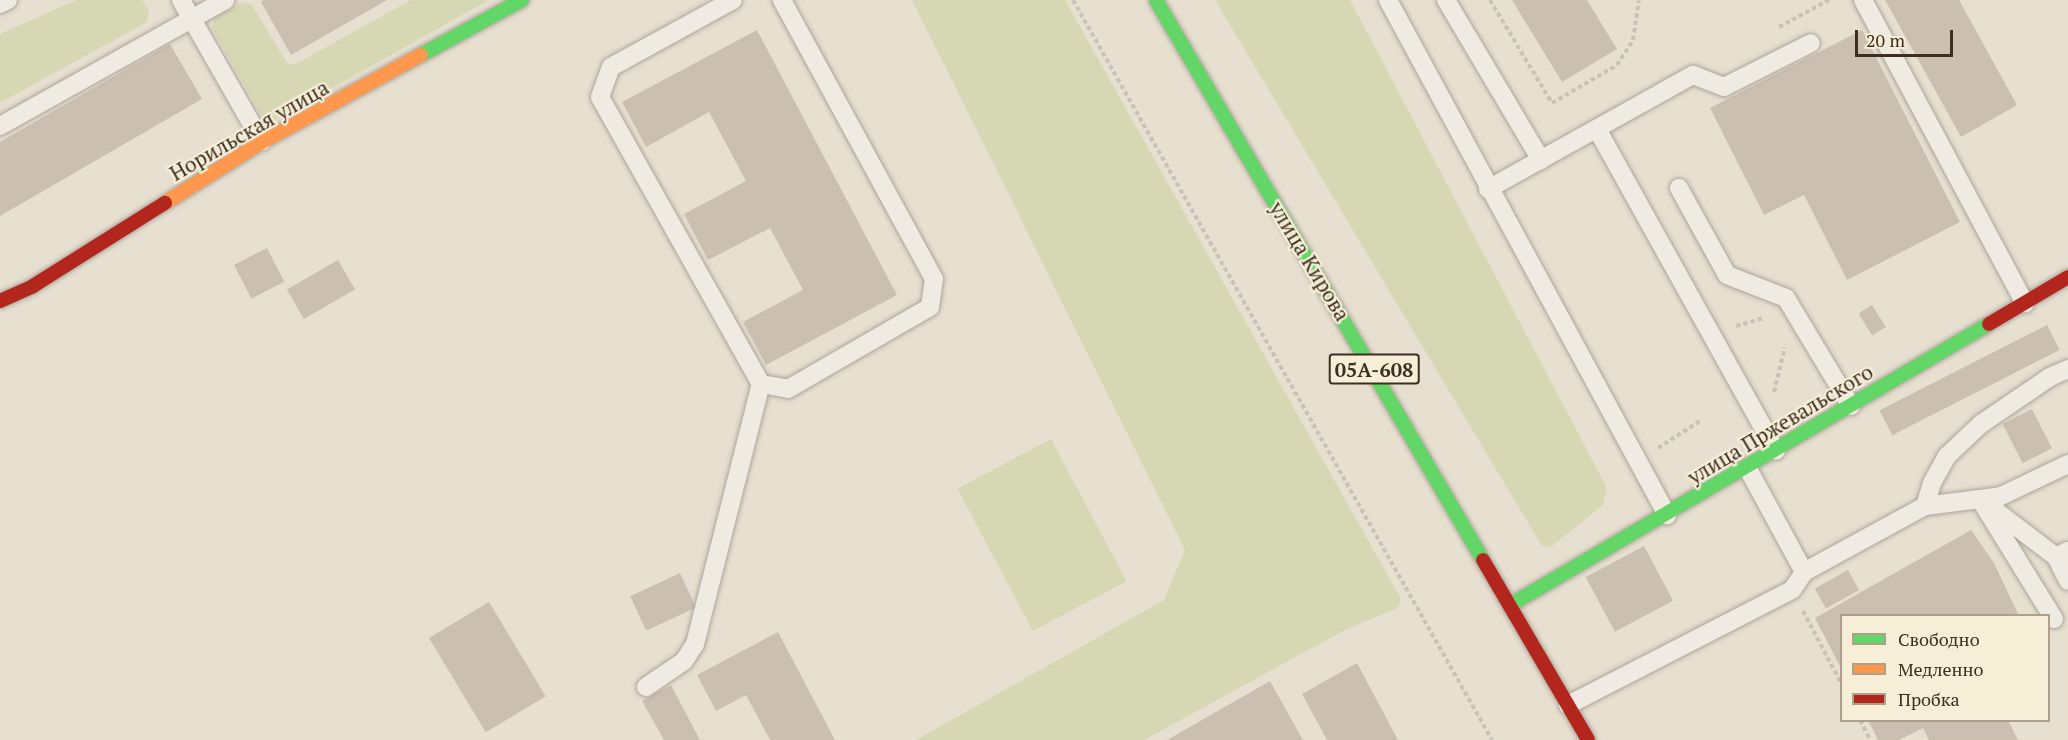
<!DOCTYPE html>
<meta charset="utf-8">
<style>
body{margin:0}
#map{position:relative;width:2068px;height:740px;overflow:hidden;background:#e7e0d1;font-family:"PT Serif",serif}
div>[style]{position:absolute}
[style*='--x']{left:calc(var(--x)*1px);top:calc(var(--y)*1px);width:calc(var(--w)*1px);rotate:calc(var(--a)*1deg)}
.green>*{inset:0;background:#d6d7b3;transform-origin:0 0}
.building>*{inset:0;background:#cbbfb2;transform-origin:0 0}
.path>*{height:4px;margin-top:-2px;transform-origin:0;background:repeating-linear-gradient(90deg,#c8c2b9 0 4.5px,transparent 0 7.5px)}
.roads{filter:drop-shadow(0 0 2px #ada599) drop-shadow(0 0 2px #ada599)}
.lane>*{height:18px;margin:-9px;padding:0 9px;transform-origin:9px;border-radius:9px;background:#efebe3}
.fast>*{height:14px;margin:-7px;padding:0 7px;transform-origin:7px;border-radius:7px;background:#63d668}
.slow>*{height:14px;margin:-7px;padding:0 7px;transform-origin:7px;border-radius:7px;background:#ff974d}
.jam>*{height:14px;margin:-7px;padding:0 7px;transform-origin:7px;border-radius:7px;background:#b3261e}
span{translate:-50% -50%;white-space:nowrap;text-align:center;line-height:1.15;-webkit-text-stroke:4.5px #f7eed8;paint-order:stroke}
.shield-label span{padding:2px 4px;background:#f7eed8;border:2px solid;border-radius:4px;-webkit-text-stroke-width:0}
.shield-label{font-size:20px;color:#3d2e20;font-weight:700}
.street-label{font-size:21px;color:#3d2e20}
.legend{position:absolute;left:1840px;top:614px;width:210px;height:108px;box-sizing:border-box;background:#f7eed8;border:2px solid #ada18e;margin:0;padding:8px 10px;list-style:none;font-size:18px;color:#3d2e20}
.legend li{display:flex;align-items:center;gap:12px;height:30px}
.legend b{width:30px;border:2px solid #ada18e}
.scale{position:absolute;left:1855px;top:30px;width:98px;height:27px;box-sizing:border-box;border:3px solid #3d2e20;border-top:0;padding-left:8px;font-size:18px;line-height:21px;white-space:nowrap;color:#3d2e20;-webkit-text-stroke:4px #f7eed8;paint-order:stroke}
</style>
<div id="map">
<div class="green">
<i style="clip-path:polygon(76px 0,142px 0,149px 11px,147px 22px,0 103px,0 34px)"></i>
<i style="clip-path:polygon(411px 0,489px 0,273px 121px,265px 121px,212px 28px,215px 17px,243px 2px,252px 5px,287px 63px,294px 65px)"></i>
<i style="clip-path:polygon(912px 0,1065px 0,1401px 599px,1398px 608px,1345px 630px,1144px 740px,916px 740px,1164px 600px,1185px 550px)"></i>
<i style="clip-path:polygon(1215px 0,1350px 0,1607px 488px,1603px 505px,1551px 547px,1542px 546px)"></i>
<i style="left:1051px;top:439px;width:161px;height:106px;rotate:62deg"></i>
</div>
<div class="building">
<i style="clip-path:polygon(264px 0,387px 0,291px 55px,261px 2px)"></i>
<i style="clip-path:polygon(1512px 0,1587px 0,1617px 49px,1562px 82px)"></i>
<i style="clip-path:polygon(1885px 0,1959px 0,2017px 105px,1961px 137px)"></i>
<i style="clip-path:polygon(757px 30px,897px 295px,766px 365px,743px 322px,803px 290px,770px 228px,708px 260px,684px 214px,746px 181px,709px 112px,646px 147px,622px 102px)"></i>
<i style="clip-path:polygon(1862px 30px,1960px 222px,1847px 280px,1804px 195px,1764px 215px,1710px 108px)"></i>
<i style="clip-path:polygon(170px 44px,202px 99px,0 216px,0 142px)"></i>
<i style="left:267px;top:248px;width:38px;height:37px;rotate:63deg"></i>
<i style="left:338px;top:260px;width:34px;height:59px;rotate:60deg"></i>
<i style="left:1872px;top:305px;width:26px;height:16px;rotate:58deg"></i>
<i style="left:2047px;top:325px;width:28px;height:188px;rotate:63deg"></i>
<i style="left:2032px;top:409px;width:44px;height:33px;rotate:63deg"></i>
<i style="clip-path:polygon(1971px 530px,1994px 563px,2019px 616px,1842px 616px,1842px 670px,1815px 618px)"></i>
<i style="left:1644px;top:546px;width:62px;height:66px;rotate:62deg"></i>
<i style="left:1848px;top:570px;width:23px;height:38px;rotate:61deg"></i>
<i style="left:680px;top:573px;width:38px;height:55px;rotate:65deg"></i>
<i style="left:489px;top:602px;width:110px;height:70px;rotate:59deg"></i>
<i style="clip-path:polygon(778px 632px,835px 740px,770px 740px,746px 695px,716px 711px,697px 675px)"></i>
<i style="clip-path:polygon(1357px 663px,1398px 740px,1327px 740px,1302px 694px)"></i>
<i style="clip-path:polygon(1270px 681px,1303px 740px,1167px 740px)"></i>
<i style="clip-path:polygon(671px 685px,700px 740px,664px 740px,642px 701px)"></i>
<i style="clip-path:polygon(1868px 720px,2008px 720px,2018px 740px,1929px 740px,1923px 728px,1899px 740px,1878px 740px)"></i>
</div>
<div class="path">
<i style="--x:1073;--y:0;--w:850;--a:60.48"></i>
<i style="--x:1490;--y:0;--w:120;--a:59"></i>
<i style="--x:1552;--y:103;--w:75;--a:-30.3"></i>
<i style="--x:1617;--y:65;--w:30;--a:-57"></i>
<i style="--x:1633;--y:40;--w:40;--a:-81.5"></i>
<i style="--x:1779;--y:27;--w:57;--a:-28.4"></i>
<i style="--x:1736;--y:326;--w:29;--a:-16"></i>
<i style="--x:1774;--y:392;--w:46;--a:-76.3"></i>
<i style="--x:1658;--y:448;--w:50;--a:-32.7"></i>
<i style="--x:1803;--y:611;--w:84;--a:62.2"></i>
<i style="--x:1860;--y:720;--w:22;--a:63"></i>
</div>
<div class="roads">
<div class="lane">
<i style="--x:181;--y:0;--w:163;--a:60.3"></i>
<i style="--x:1388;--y:0;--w:586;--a:61.55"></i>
<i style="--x:1446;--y:0;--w:186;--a:59.3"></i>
<i style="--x:1863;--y:0;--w:344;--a:61.9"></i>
<i style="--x:0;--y:4;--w:9;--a:-27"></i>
<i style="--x:0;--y:126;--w:258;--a:-29.2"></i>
<i style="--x:1597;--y:129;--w:368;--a:60.9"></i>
<i style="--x:1679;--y:188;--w:99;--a:61.1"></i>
<i style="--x:1727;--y:275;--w:63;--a:21.3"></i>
<i style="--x:1786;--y:298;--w:126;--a:59"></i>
<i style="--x:1488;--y:189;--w:235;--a:-29.1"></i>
<i style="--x:1693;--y:75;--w:33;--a:21"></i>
<i style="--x:1724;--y:87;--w:97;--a:-26.8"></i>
<i style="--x:761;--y:384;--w:27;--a:10"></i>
<i style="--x:788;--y:389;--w:164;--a:-30"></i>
<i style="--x:930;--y:307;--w:28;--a:-82"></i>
<i style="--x:934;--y:279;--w:318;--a:-118.6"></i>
<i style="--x:1925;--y:506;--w:24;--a:-73"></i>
<i style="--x:1932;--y:483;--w:31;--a:-61"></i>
<i style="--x:1947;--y:456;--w:47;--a:-43.3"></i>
<i style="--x:1981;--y:424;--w:83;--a:-34.3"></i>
<i style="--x:2050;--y:377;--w:20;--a:-24"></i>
<i style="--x:2056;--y:557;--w:27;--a:63"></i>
<i style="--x:1804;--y:572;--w:138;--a:-28.6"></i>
<i style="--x:1925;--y:506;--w:55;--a:-7.3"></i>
<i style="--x:1980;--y:499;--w:96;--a:37.3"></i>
<i style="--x:2056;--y:557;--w:13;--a:-27"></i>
<i style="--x:2054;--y:619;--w:141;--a:-121.7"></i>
<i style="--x:1980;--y:499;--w:21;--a:-8"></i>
<i style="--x:2001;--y:496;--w:74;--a:-25.5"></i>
<i style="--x:646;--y:687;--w:46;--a:-34.4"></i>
<i style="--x:684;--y:661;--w:20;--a:-57"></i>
<i style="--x:695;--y:644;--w:268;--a:-75.8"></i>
<i style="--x:761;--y:384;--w:329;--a:-119.3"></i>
<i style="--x:600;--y:97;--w:32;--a:-70"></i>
<i style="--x:611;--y:67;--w:139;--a:-28.8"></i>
<i style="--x:1568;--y:705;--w:252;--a:-27.2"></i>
<i style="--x:1792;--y:590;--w:22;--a:-56"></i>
<i style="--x:1804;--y:572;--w:117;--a:-118.5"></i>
</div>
<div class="fast">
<i style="--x:1156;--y:0;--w:648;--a:59.72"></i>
<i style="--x:421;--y:55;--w:115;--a:-28.6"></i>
<i style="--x:1512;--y:604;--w:553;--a:-30.41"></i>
</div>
<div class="slow">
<i style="--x:165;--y:203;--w:115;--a:-32.2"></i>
<i style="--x:262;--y:142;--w:181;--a:-28.7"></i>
</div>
<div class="jam">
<i style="--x:0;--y:301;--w:36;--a:-24"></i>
<i style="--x:33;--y:286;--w:156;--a:-32.2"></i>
<i style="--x:1989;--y:324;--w:92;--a:-30.7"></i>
<i style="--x:1483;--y:560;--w:208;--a:59.7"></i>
</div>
</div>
<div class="shield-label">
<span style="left:1374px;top:369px">05А-608</span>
</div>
<div class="street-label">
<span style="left:249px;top:130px;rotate:-30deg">Норильская улица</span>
<span style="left:1310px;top:261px;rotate:59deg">улица Кирова</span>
<span style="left:1780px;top:424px;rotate:-31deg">улица Пржевальского</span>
</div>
<ul class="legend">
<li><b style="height:8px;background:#63d668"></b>Свободно</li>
<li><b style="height:8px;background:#ff974d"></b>Медленно</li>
<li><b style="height:8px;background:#b3261e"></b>Пробка</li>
</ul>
<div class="scale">20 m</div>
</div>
